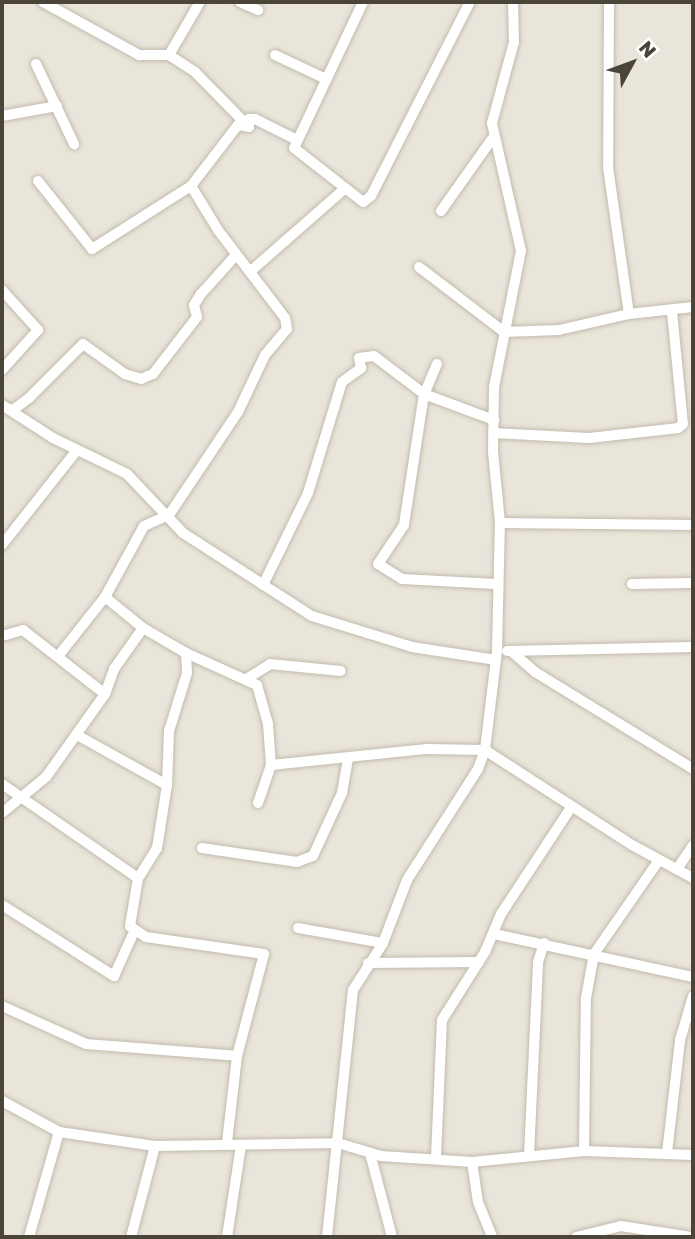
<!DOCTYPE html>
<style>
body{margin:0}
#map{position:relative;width:695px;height:1239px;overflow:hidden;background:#f6f3ec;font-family:"Golos Text",sans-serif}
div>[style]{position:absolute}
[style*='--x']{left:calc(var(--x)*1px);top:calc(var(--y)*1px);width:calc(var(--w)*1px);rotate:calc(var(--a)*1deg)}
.residential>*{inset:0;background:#eae5da;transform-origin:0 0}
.roads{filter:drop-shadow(0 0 2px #c2bbae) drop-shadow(0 0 2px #c2bbae)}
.minor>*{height:10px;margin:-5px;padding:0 5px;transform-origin:5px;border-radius:5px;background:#fff}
span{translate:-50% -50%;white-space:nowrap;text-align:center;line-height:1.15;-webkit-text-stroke:7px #fff;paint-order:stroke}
.frame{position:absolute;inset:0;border:4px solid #4b4439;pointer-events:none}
.north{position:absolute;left:597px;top:28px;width:70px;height:70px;-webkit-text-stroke:5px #fff;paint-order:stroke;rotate:49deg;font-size:19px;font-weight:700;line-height:28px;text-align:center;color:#4b4439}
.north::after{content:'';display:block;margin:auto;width:24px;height:32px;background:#4b4439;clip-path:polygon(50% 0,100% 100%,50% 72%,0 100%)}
</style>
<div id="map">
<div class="residential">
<i style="left:2px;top:2px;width:691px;height:1235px"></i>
</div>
<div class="roads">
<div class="minor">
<i style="--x:43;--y:2;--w:110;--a:28.9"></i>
<i style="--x:139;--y:55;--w:30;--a:0"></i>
<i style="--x:169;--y:55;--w:31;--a:33"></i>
<i style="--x:195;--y:72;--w:77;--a:45.5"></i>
<i style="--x:240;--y:2;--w:20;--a:24"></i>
<i style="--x:363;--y:2;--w:161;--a:115.3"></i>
<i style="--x:294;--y:148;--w:88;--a:38"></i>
<i style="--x:363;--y:202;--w:10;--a:-37"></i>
<i style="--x:371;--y:196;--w:218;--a:-63"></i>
<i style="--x:609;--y:2;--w:165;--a:90.3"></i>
<i style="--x:608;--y:167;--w:148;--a:81.9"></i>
<i style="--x:169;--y:55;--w:61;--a:-59.7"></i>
<i style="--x:275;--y:55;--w:54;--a:25.1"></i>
<i style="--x:36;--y:64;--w:89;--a:64.6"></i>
<i style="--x:2;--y:116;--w:56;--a:-10.3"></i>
<i style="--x:38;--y:181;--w:87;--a:51.5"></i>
<i style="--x:92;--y:249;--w:117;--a:-32.5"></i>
<i style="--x:191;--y:186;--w:77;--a:-52.4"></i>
<i style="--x:238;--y:125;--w:11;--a:10"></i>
<i style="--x:249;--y:127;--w:8;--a:-90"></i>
<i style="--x:249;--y:119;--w:6;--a:0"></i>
<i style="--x:255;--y:119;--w:47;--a:26.6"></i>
<i style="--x:441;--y:211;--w:88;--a:-54.7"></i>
<i style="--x:419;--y:267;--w:107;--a:37.4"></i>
<i style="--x:504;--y:332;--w:55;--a:-2.1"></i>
<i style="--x:559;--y:330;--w:72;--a:-12.9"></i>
<i style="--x:629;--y:314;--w:64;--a:-6.2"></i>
<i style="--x:252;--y:270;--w:121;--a:-41.3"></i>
<i style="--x:2;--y:290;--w:54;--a:48"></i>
<i style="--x:38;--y:330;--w:54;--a:132"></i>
<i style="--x:437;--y:364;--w:33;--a:113"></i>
<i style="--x:424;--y:394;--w:133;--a:98.7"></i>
<i style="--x:404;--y:525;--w:47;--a:123.7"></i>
<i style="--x:378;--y:564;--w:28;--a:32"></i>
<i style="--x:402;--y:579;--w:94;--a:3"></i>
<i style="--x:2;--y:405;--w:61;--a:32.9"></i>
<i style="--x:53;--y:438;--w:82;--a:25.9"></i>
<i style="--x:127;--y:474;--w:81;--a:46.5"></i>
<i style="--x:183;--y:533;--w:153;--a:32.8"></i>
<i style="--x:312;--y:616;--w:105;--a:17.2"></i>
<i style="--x:412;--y:647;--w:85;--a:8.8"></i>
<i style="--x:6;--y:408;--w:7;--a:16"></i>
<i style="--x:13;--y:410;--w:20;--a:-37"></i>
<i style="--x:29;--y:398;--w:76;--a:-45"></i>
<i style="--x:83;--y:344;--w:52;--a:35.5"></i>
<i style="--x:125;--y:374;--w:17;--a:17"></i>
<i style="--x:141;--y:379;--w:13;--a:-23"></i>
<i style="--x:153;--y:374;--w:72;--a:-52.3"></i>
<i style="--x:197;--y:317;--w:12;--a:-104"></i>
<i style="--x:194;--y:305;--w:13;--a:-58"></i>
<i style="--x:201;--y:294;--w:52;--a:-48.1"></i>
<i style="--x:493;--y:433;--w:96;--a:3"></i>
<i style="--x:589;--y:438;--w:90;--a:-6.4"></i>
<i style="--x:678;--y:428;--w:6;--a:-39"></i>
<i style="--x:683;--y:424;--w:113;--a:-95.6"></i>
<i style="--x:500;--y:523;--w:193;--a:0.6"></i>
<i style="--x:2;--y:545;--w:121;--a:-51.7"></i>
<i style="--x:632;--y:584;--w:61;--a:-0.9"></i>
<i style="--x:263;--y:585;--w:102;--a:-63.9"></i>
<i style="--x:308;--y:493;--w:116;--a:-73"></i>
<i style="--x:342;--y:382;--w:24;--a:-36"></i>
<i style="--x:361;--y:368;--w:10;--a:-101"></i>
<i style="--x:359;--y:358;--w:15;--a:-8"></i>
<i style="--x:374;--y:356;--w:63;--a:37.2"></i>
<i style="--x:424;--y:394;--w:75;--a:20.4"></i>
<i style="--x:105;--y:597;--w:49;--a:39.2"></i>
<i style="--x:143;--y:628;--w:50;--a:30.2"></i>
<i style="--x:186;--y:653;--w:78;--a:24.3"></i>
<i style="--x:257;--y:685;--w:41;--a:74.2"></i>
<i style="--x:268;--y:724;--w:41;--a:85.8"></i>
<i style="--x:271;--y:765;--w:157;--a:-5.9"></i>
<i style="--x:427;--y:749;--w:58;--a:1"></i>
<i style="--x:485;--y:750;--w:175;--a:32.9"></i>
<i style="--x:632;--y:845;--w:69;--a:28.4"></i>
<i style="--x:2;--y:636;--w:22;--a:-16"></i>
<i style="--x:23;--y:630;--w:104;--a:38"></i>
<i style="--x:507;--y:651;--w:186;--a:-1.2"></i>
<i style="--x:511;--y:651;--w:32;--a:41"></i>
<i style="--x:535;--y:672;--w:185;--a:31.5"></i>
<i style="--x:186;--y:653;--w:20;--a:87"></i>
<i style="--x:187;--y:673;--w:61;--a:107.2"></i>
<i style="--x:169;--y:731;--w:54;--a:92.1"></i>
<i style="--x:167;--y:785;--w:64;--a:99"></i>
<i style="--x:157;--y:848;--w:36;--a:122"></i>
<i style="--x:138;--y:878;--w:49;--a:99.5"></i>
<i style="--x:130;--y:926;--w:19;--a:35"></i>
<i style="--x:146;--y:937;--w:119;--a:8.2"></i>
<i style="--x:264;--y:954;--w:106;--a:104.8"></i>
<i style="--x:237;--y:1056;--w:88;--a:96.6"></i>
<i style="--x:59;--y:655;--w:74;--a:-51.6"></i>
<i style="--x:105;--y:597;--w:81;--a:-61.2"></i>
<i style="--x:144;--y:526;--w:27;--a:-24"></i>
<i style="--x:169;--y:515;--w:124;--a:-56.2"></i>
<i style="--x:238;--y:412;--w:63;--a:-64.7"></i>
<i style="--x:265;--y:355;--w:34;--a:-50"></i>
<i style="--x:287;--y:329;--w:11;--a:-100"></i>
<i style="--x:285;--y:318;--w:111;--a:-127.3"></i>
<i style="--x:218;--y:230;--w:52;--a:-121.5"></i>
<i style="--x:248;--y:678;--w:26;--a:-32"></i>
<i style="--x:270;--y:664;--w:71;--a:5.6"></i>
<i style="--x:77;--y:735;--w:103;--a:29.1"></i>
<i style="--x:2;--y:784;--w:165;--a:34.7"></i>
<i style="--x:258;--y:803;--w:40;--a:-71.1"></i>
<i style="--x:2;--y:813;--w:57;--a:-39.3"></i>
<i style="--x:46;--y:777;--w:102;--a:-54.6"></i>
<i style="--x:105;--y:694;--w:27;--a:-70"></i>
<i style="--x:114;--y:669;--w:50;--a:-54.7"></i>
<i style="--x:202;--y:848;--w:96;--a:8.4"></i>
<i style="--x:297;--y:862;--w:17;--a:-21"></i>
<i style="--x:313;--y:856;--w:69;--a:-65.3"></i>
<i style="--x:342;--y:793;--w:34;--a:-80"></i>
<i style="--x:677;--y:869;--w:29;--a:-56"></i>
<i style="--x:2;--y:905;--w:133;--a:32.4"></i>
<i style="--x:114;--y:976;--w:48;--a:-65.6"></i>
<i style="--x:298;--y:928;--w:86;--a:10"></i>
<i style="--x:494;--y:934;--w:204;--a:12.2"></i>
<i style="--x:368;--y:963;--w:111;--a:-0.5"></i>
<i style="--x:2;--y:1006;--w:92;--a:24.3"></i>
<i style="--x:86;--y:1044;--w:151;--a:4.5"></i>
<i style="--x:2;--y:1101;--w:65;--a:28.5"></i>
<i style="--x:59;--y:1132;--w:97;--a:8.3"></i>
<i style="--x:155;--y:1146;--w:183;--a:-0.9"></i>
<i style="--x:338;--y:1143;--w:45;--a:16.8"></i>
<i style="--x:381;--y:1156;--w:91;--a:3.8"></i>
<i style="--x:472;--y:1162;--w:113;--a:-5.6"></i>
<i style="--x:584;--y:1151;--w:109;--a:2.1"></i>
<i style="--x:584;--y:1151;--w:153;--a:-89.3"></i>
<i style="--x:586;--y:998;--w:45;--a:-79.7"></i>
<i style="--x:594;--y:954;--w:114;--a:-55.3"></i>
<i style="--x:370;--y:1153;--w:87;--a:75.3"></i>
<i style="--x:667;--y:1153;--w:114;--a:-83.4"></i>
<i style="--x:680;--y:1040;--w:46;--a:-73.5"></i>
<i style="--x:529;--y:1155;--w:193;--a:-87.3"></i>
<i style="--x:538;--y:962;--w:20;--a:-72"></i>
<i style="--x:436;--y:1157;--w:137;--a:-87.5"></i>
<i style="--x:442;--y:1020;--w:80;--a:-57.7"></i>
<i style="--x:485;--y:952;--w:41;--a:-67.2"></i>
<i style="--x:501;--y:914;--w:129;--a:-56.7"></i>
<i style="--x:472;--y:1162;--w:40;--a:81.5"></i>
<i style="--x:478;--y:1202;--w:38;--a:68"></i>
<i style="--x:29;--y:1237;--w:109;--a:-74.1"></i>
<i style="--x:131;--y:1237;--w:94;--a:-75.2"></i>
<i style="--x:227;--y:1237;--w:93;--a:-81.3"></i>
<i style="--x:327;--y:1237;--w:248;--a:-84"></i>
<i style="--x:353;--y:990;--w:56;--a:-57.4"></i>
<i style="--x:383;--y:943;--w:67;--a:-69.1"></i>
<i style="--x:407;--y:880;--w:132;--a:-57.4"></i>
<i style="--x:478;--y:769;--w:20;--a:-70"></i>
<i style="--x:485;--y:750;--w:100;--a:-83.1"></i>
<i style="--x:497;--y:651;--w:128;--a:-88.7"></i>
<i style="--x:500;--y:523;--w:71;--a:-95.6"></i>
<i style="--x:493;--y:452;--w:65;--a:-89.1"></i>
<i style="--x:494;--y:387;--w:139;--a:-78.8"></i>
<i style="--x:521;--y:251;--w:131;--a:-102.8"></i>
<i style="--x:492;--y:123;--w:84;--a:-74.8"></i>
<i style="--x:514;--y:42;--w:40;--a:-91.4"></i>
<i style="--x:576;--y:1237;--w:46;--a:-13.7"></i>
<i style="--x:621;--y:1226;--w:71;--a:8.9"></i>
</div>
</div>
<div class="frame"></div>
<div class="north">N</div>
</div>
